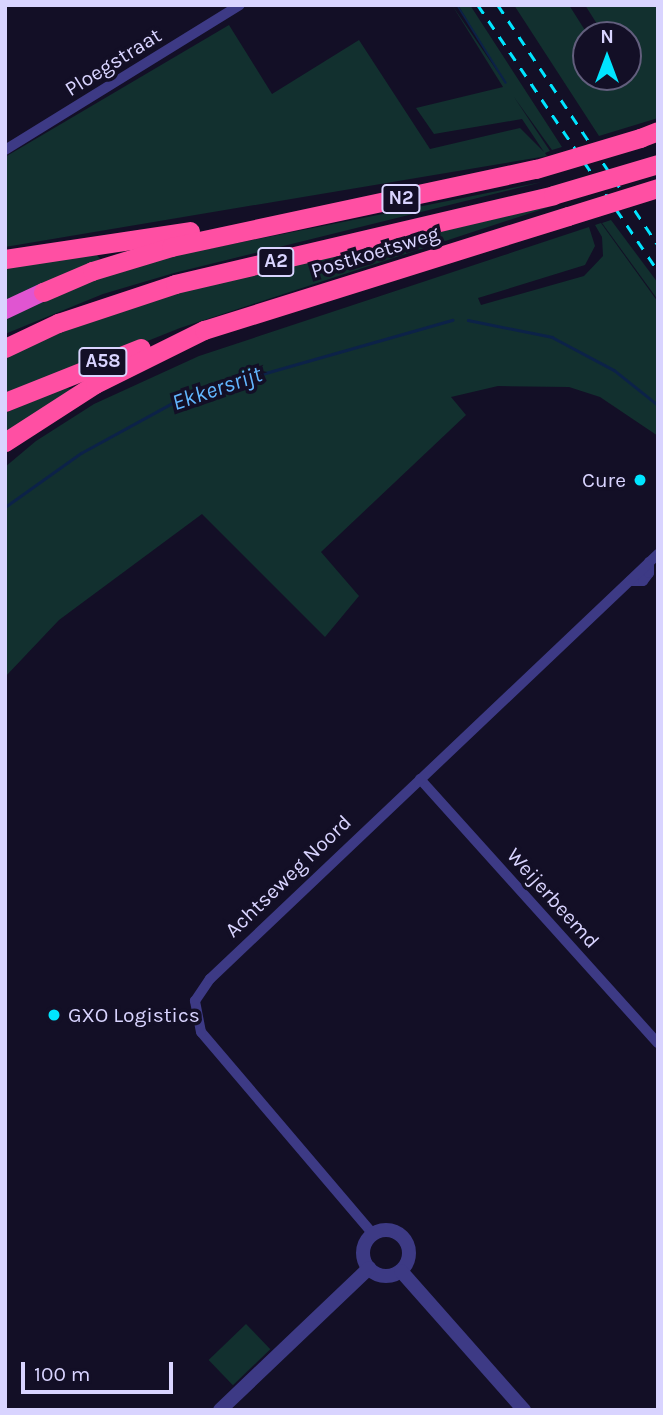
<!DOCTYPE html>
<style>
body{margin:0}
#map{position:relative;width:663px;height:1415px;overflow:hidden;background:#130f26;font-family:Karla,sans-serif}
div>[style]{position:absolute}
[style*='--x']{left:calc(var(--x)*1px);top:calc(var(--y)*1px);width:calc(var(--w)*1px);rotate:calc(var(--a)*1deg)}
.green>*{inset:0;background:#12302f;transform-origin:0 0}
.water>*{inset:0;background:#0c2248}
.stream>*{height:2.5px;margin:-1.25px;padding:0 1.25px;transform-origin:1.25px;border-radius:1.25px;background:#0c2248}
.minor>*{height:10px;margin:-5px;padding:0 5px;transform-origin:5px;border-radius:5px;background:#3d3a85}
.tertiary>*{height:14px;margin:-7px;padding:0 7px;transform-origin:7px;border-radius:7px;background:#3d3a85}
.tertiary>.ring{margin:-7px;padding:0;box-sizing:content-box;background:none;border:14px solid #3d3a85;border-radius:50%}
.trunk>*{height:18px;margin:-9px;padding:0 9px;transform-origin:9px;border-radius:9px;background:#e055d1}
.motorway>*{height:19px;margin:-9.5px;padding:0 9.5px;transform-origin:9.5px;border-radius:9.5px;background:#ff4fa3}
.rail>*{height:2.5px;margin-top:-1.25px;transform-origin:0;background:repeating-linear-gradient(90deg,#00e5ff 0 10px,transparent 0 19px)}
.motorway-bridge>*{height:19px;margin:-9.5px;padding:0 9.5px;transform-origin:9.5px;border-radius:9.5px;background:#ff4fa3}
.dots>*{width:19px;height:19px;translate:-50% -50%;box-sizing:border-box;border:4px solid #130f26;border-radius:50%}
span{translate:-50% -50%;white-space:nowrap;text-align:center;line-height:1.15;-webkit-text-stroke:7px #130f26;paint-order:stroke}
.shield-label span{padding:2px 5px;background:#130f26;border:2px solid;border-radius:5px;-webkit-text-stroke-width:0}
.shield-label{font-size:19px;color:#d9d4ff;font-weight:700}
.street-label{font-size:21px;color:#d9d4ff}
.poi-label{font-size:21px;color:#d9d4ff}
.right{translate:-100% -50%;text-align:right}
.left{translate:0 -50%;text-align:left}
.water-label{font-size:23px;color:#62b6ff;font-style:italic}
.frame{position:absolute;inset:0;border:7px solid #d9d4ff;pointer-events:none}
.north{position:absolute;left:572px;top:21px;width:70px;height:70px;box-sizing:border-box;background:#130f26;border:2px solid #625e7d;border-radius:50%;rotate:0deg;font-size:19px;font-weight:700;line-height:28px;text-align:center;color:#d9d4ff}
.north::after{content:'';display:block;margin:auto;width:24px;height:32px;background:#00e5ff;clip-path:polygon(50% 0,100% 100%,50% 72%,0 100%)}
.scale{position:absolute;left:21px;top:1362px;width:152px;height:32px;box-sizing:border-box;border:4px solid #d9d4ff;border-top:0;padding-left:9px;font-size:21px;line-height:24px;white-space:nowrap;color:#d9d4ff;-webkit-text-stroke:5px #130f26;paint-order:stroke}
</style>
<div id="map">
<div class="green">
<i style="clip-path:polygon(452px 5px,506px 84px,458px 5px,470px 5px,562px 147px,552px 150px,514px 97px,550px 151px,545px 153px,547px 156px,5px 247px,5px 157px,229px 25px,272px 94px,359px 40px,430px 149px,520px 128px,544px 152px,522px 119px,434px 134px,416px 108px,503px 87px)"></i>
<i style="clip-path:polygon(514px 5px,569px 5px,588px 35px,586px 77px,628px 77px,628px 35px,604px 35px,585px 5px,658px 5px,658px 118px,599px 136px)"></i>
<i style="clip-path:polygon(542px 182px,174px 273px,103px 294px,5px 334px,5px 317px,97px 277px,173px 256px)"></i>
<i style="clip-path:polygon(552px 206px,180px 328px,5px 398px,5px 355px,61px 330px,176px 292px)"></i>
<i style="clip-path:polygon(611px 220px,658px 283px,658px 300px,602px 223px)"></i>
<i style="clip-path:polygon(601px 223px,658px 302px,658px 436px,600px 397px,569px 387px,498px 386px,451px 397px,466px 415px,321px 552px,359px 596px,325px 637px,202px 514px,59px 620px,5px 677px,5px 467px,36px 441px,94px 404px,199px 356px,589px 227px,595px 246px,585px 265px,478px 298px,481px 305px,584px 276px,603px 256px,602px 237px,595px 225px)"></i>
<i style="clip-path:polygon(97px 255px,100px 259px,5px 302px,5px 267px)"></i>
<i style="clip-path:polygon(65px 388px,72px 389px,5px 434px,5px 413px)"></i>
<i style="left:246px;top:1324px;width:35px;height:52px;rotate:46deg"></i>
</div>
<div class="water">
<i style="clip-path:polygon(456px 5px,458px 5px,507px 83px,505px 84px)"></i>
</div>
<div class="stream">
<i style="--x:468;--y:320;--w:86;--a:11.4"></i>
<i style="--x:552;--y:337;--w:70;--a:28"></i>
<i style="--x:614;--y:370;--w:56;--a:38.5"></i>
<i style="--x:5;--y:507;--w:93;--a:-35.4"></i>
<i style="--x:81;--y:453;--w:119;--a:-28.7"></i>
<i style="--x:185;--y:396;--w:278;--a:-15.9"></i>
</div>
<div class="minor">
<i style="--x:5;--y:150;--w:276;--a:-31.7"></i>
<i style="--x:630;--y:581;--w:13;--a:0"></i>
<i style="--x:643;--y:581;--w:10;--a:-53"></i>
<i style="--x:649;--y:573;--w:11;--a:-90"></i>
<i style="--x:420;--y:779;--w:355;--a:48"></i>
<i style="--x:373;--y:1234;--w:265;--a:-130.4"></i>
<i style="--x:201;--y:1032;--w:32;--a:-101"></i>
<i style="--x:195;--y:1001;--w:27;--a:-56"></i>
<i style="--x:210;--y:979;--w:618;--a:-43.49"></i>
</div>
<div class="tertiary">
<i class="ring" style="left:363px;top:1230px;width:32px;height:32px"></i>
<i style="--x:401;--y:1271;--w:186;--a:48.5"></i>
<i style="--x:220;--y:1410;--w:206;--a:-43.6"></i>
</div>
<div class="trunk">
<i style="--x:5;--y:310;--w:42;--a:-25.3"></i>
</div>
<div class="motorway">
<i style="--x:640;--y:138;--w:19;--a:-21"></i>
<i style="--x:5;--y:259;--w:187;--a:-8.6"></i>
<i style="--x:43;--y:292;--w:53;--a:-23.2"></i>
<i style="--x:92;--y:271;--w:83;--a:-16.9"></i>
<i style="--x:171;--y:247;--w:373;--a:-12.1"></i>
<i style="--x:5;--y:348;--w:59;--a:-25.3"></i>
<i style="--x:58;--y:323;--w:123;--a:-18.4"></i>
<i style="--x:175;--y:284;--w:388;--a:-13.2"></i>
<i style="--x:5;--y:402;--w:146;--a:-21.7"></i>
<i style="--x:5;--y:442;--w:107;--a:-32.8"></i>
<i style="--x:95;--y:384;--w:122;--a:-26.4"></i>
<i style="--x:204;--y:330;--w:381;--a:-17.4"></i>
</div>
<div class="rail">
<i style="--x:478;--y:5;--w:321;--a:55.9"></i>
<i style="--x:498;--y:5;--w:288;--a:56.3"></i>
</div>
<div class="motorway-bridge">
<i style="--x:536;--y:169;--w:109;--a:-16.6"></i>
<i style="--x:553;--y:195;--w:109;--a:-16.4"></i>
<i style="--x:568;--y:216;--w:94;--a:-17.3"></i>
</div>
<div class="dots">
<i style="left:640px;top:480px;background:#00e5ff"></i>
<i style="left:54px;top:1015px;background:#00e5ff"></i>
</div>
<div class="shield-label">
<span style="left:401px;top:199px">N2</span>
<span style="left:276px;top:262px">A2</span>
<span style="left:103px;top:362px">A58</span>
</div>
<div class="street-label">
<span style="left:113px;top:62px;rotate:-32deg">Ploegstraat</span>
<span style="left:375px;top:252px;rotate:-17deg">Postkoetsweg</span>
<span style="left:288px;top:876px;rotate:-44deg">Achtseweg Noord</span>
<span style="left:553px;top:898px;rotate:48deg">Weijerbeemd</span>
</div>
<div class="poi-label">
<span class="right" style="left:626px;top:480px">Cure</span>
<span class="left" style="left:68px;top:1015px">GXO Logistics</span>
</div>
<div class="water-label">
<span style="left:217px;top:389px;rotate:-19deg">Ekkersrijt</span>
</div>
<div class="frame"></div>
<div class="north">N</div>
<div class="scale">100 m</div>
</div>
